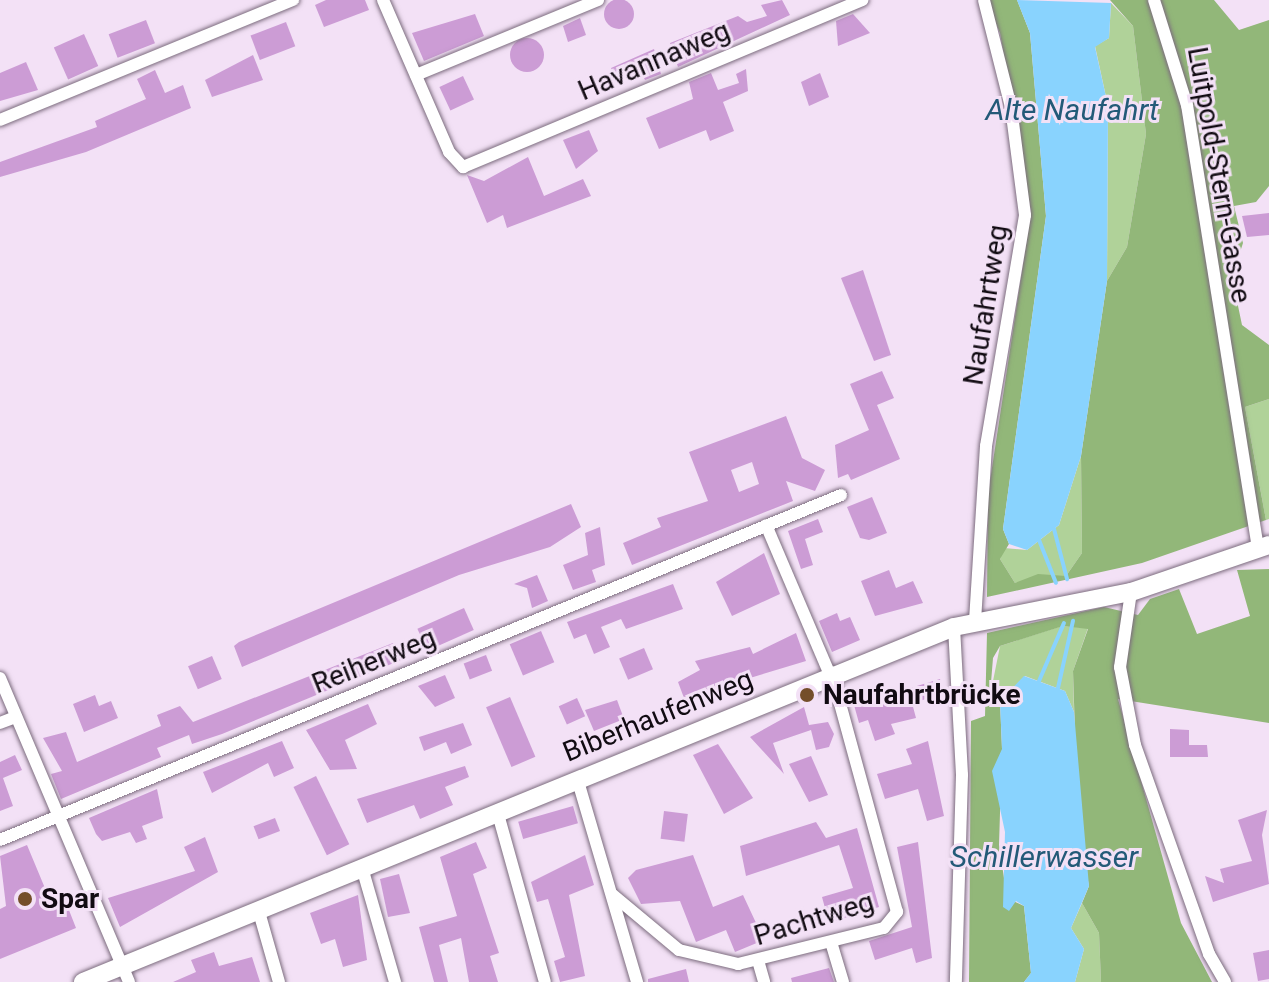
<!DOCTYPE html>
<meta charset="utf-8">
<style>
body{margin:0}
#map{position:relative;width:1269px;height:982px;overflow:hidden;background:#f3e1f6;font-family:Roboto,sans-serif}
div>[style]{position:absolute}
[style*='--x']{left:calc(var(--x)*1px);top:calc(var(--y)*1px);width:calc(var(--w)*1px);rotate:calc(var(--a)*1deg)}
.green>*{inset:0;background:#b0d299}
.forest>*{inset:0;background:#92b779}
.water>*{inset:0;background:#89d3fe}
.stream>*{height:4px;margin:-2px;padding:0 2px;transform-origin:2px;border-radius:2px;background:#89d3fe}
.building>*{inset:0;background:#cc9cd5;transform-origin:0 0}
.round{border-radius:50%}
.roads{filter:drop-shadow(0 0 2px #7c6c7e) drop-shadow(0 0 2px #7c6c7e)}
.minor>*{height:12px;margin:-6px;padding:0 6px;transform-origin:6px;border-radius:6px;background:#fff}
.secondary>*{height:18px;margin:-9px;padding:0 9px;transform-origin:9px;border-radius:9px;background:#fff}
.dots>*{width:22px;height:22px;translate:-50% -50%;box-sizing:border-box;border:4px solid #f3e1f6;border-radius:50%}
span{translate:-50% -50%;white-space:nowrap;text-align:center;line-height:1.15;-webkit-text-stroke:6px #f3e1f6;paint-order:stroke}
.street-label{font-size:28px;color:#110b12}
.poi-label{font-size:28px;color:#110b12;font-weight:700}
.left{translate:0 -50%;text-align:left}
.water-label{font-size:30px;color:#235a78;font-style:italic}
</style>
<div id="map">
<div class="green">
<i style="clip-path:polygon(1111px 3px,1133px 26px,1146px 134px,1127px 247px,1107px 281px,1108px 106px,1095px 46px,1109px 38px)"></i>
<i style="clip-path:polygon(1269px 399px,1269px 519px,1266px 520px,1245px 407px)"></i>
<i style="clip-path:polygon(1081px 456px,1082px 553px,1066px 576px,1015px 583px,1000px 559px,1004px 548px,1027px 550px,1059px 525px)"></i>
<i style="clip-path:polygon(1062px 626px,1088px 628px,1073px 671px,1074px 712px,1065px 691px,1025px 676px,1000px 701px,990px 696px,1000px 646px)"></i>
<i style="clip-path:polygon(1082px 903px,1099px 933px,1101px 982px,1075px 982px,1084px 949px,1071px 928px)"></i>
</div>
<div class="forest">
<i style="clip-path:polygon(986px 0,1017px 0,1030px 33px,1046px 216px,1003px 529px,1009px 544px,1000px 559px,1015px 583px,1038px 574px,1066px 576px,1082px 553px,1081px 456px,1107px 281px,1127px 247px,1146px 134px,1133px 26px,1110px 0,1214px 0,1239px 30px,1269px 20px,1269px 186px,1256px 202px,1234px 206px,1243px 243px,1232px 277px,1242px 325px,1269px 345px,1269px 399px,1245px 407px,1266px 520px,1142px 563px,987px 597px,988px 494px,1031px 212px,1000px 33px)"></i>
<i style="clip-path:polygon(1269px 569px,1269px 723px,1118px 699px,1181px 923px,1212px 982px,1101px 982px,1099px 933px,1082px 903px,1089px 886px,1078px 826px,1073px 671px,1088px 629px,1063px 626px,1000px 646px,993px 658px,990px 695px,1000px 701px,1002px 749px,999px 845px,1007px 898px,1024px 906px,1031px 973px,1024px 982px,969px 982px,971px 721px,985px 716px,987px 633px,1104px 607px,1138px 615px,1150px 599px,1179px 589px,1197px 634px,1250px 616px,1237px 570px)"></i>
</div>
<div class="water">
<i style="clip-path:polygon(1017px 0,1111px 3px,1109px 38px,1095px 47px,1108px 106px,1107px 281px,1081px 456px,1059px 525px,1027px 550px,1009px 544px,1003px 529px,1046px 216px,1030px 33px)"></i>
<i style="clip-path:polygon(1024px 676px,1065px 691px,1074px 712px,1089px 886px,1071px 928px,1084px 949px,1075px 982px,1024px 982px,1031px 973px,1024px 906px,1016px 901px,1009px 911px,1003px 907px,1005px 832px,992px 771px,1002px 749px,1000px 701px)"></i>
</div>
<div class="stream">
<i style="--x:1054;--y:529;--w:52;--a:75.4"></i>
<i style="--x:1039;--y:540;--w:46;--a:68.4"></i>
<i style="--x:1039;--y:681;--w:63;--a:-66.7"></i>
<i style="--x:1058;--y:688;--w:69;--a:-77.4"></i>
</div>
<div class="building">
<i class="round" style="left:604px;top:-1px;width:30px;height:30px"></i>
<i style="clip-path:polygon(326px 0,365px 0,369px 10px,324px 27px,315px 5px)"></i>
<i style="clip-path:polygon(782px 0,790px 15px,678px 67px,670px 43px,738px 16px,747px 22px,767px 16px,761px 5px)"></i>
<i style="clip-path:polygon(475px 14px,484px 36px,424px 61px,412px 33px)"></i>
<i style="clip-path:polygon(853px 14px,870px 33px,838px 46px,836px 21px)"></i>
<i style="clip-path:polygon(580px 18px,586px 35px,568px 42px,563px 26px)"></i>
<i style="left:146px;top:20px;width:25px;height:40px;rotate:69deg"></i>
<i style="left:286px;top:22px;width:26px;height:38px;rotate:69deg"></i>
<i style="left:84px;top:34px;width:35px;height:33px;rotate:66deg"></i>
<i class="round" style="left:510px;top:38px;width:34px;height:34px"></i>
<i style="clip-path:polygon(654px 49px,661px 74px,645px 80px,639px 67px,616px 79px,611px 68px)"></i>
<i style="clip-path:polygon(253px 55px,263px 80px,212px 97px,205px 80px)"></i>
<i style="clip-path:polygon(26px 62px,38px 90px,0 101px,0 73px)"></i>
<i style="clip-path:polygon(746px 69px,748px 91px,723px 102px,734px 131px,710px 141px,706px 130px,659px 149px,646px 118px,693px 99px,689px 82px,711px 73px,718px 90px,739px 83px,736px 74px)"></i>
<i style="clip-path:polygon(155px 70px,165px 93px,183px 85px,191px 108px,86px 152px,0 177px,0 162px,97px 127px,95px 121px,146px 99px,137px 79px)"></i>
<i style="clip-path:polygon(820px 73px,829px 97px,809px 106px,801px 82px)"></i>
<i style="left:463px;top:76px;width:26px;height:26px;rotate:65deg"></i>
<i style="clip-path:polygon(589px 130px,598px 151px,576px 169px,563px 140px)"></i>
<i style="clip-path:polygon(528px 157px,544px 196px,583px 179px,591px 196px,507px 228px,503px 215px,487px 223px,467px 175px,484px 181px)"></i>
<i style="clip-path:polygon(1269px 213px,1269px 235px,1247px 237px,1242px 216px)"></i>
<i style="clip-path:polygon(863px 270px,891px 355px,874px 361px,841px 278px)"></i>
<i style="clip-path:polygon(882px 371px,894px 398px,877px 405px,900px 459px,851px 480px,848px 474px,838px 478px,835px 445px,869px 430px,850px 384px)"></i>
<i style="clip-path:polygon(evenodd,786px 416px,802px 458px,825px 470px,815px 491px,786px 481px,793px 501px,632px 565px,623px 543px,661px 527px,657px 518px,708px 501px,689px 452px,786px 416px,752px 462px,759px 484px,739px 492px,731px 470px,752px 462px)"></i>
<i style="clip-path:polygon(872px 497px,887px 533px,869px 540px,860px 538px,847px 507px)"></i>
<i style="clip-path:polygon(571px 504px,581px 527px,550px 547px,459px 575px,242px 667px,234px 646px,239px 642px)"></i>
<i style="clip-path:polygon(818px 519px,823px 532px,805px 539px,813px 565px,801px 569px,788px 531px)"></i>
<i style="clip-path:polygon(600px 527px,605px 565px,592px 570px,596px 582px,573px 590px,563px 565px,588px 555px,585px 533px)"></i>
<i style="clip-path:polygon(764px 553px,780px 594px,732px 616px,716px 582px)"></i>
<i style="clip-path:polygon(889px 570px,896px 588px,913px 581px,923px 603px,875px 616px,861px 581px)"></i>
<i style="clip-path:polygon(537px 575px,548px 601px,532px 608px,527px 588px,514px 584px)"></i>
<i style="clip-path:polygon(673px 584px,683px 609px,626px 629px,621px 619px,601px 627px,610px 647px,594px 654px,586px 634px,574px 639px,567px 622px)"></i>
<i style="left:464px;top:608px;width:24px;height:51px;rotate:66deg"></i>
<i style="clip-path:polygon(837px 613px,840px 621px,850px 617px,860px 640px,832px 652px,819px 621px)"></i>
<i style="left:541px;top:631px;width:34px;height:34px;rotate:67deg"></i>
<i style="clip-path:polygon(796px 633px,806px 661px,684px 698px,678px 682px,700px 670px,695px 661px,750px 647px,753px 654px)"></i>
<i style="clip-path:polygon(393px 643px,401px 660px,222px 734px,192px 744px,189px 735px,157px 748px,161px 757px,61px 799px,51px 774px,62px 771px,43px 738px,66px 732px,77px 762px,161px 726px,157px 715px,180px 706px,193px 722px)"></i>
<i style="left:644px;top:648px;width:23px;height:27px;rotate:67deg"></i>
<i style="left:486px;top:655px;width:17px;height:24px;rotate:69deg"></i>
<i style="left:212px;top:656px;width:25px;height:26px;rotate:67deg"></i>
<i style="clip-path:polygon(445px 675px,455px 698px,435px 707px,418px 686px)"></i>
<i style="clip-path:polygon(940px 679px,944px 694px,912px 703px,916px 718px,891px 724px,895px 734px,875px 741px,868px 720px,859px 723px,854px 705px)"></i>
<i style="clip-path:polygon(95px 695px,99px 706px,111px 701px,118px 718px,84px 732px,73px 704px)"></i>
<i style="left:510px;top:697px;width:65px;height:26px;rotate:67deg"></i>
<i style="left:577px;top:698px;width:20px;height:20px;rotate:66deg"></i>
<i style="clip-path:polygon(617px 700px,624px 719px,594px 731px,585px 710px)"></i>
<i style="clip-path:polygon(368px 704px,377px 724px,345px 740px,357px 769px,330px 770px,306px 730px)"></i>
<i style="clip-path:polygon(804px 707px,809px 725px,828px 722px,834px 734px,829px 747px,816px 750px,811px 730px,773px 743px,784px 774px,750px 737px)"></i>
<i style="clip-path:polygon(463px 723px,472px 745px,451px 754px,446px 742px,424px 751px,419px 737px)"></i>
<i style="clip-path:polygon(1170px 729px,1189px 730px,1189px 745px,1207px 745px,1208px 757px,1170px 757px)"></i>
<i style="clip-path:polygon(282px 741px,294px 768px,274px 777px,268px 763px,212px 793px,203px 772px)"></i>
<i style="clip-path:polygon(928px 741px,944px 816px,927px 821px,918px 789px,885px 799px,877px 774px,912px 764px,906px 749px)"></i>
<i style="clip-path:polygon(718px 744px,753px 798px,724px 814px,693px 755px)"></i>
<i style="clip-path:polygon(15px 755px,22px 770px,3px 778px,13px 806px,0 811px,0 762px)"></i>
<i style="clip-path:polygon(811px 756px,828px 795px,809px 802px,789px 764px)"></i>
<i style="clip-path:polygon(465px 766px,469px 777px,445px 787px,453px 805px,420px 819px,414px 805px,367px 823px,357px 799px)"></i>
<i style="left:316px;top:776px;width:76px;height:25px;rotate:64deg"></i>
<i style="clip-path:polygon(157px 789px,163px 818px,142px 826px,147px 839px,136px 843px,130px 832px,102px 841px,96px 834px,89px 818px)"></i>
<i style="left:573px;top:806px;width:18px;height:57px;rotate:74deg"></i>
<i style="clip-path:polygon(1267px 810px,1262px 835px,1269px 884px,1213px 902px,1205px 876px,1224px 883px,1220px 869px,1252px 861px,1238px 820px)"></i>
<i style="left:664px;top:811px;width:24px;height:28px;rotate:7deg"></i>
<i style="left:275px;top:818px;width:14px;height:23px;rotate:69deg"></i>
<i style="clip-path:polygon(816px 822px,826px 838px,857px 828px,879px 907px,829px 923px,822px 897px,853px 888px,839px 845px,746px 876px,740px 846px)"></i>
<i style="clip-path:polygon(205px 837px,218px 872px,120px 927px,108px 898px,195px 871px,184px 847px)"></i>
<i style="clip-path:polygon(476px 842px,487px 868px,473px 874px,499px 953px,490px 956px,498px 982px,469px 982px,461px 938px,439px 945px,448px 982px,434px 982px,419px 927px,457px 916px,440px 857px)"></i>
<i style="clip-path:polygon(918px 842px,932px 958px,916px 963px,912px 948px,875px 960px,869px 941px,912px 927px,897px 847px)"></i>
<i style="clip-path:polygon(27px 845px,52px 905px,65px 900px,76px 928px,0 959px,0 909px,6px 906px,0 856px)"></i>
<i style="clip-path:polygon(585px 855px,594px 885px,569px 895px,585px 976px,560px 982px,554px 961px,565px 957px,548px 899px,537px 902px,531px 882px)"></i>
<i style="clip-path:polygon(693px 855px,713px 907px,743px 895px,764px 940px,735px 952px,726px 930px,696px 942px,680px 901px,641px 904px,628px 878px,636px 870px)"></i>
<i style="clip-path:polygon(399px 874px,410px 913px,388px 917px,380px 879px)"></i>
<i style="clip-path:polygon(358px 895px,367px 960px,343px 967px,335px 939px,321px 944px,310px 913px)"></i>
<i style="clip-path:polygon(1269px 950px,1269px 979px,1258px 981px,1253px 953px)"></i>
<i style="clip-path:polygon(214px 952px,219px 966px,252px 957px,260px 982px,173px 982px,196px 972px,191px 960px)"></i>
<i style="clip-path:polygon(829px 968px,834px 982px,792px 982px,791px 978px)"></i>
<i style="clip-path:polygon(686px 969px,689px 982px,648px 982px,648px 979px)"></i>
</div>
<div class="roads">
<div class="minor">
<i style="--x:383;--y:0;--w:166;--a:66.5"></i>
<i style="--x:449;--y:152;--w:21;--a:47"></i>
<i style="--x:463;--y:167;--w:433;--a:-22.7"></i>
<i style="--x:1154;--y:0;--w:110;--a:72.6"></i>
<i style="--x:1187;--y:105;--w:451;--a:80.9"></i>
<i style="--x:416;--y:75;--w:197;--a:-22.4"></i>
<i style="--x:0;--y:120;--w:317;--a:-22.3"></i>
<i style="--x:1131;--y:592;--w:76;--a:98.3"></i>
<i style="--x:1120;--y:667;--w:79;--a:79.1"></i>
<i style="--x:1135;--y:745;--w:222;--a:70.5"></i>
<i style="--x:1209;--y:954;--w:32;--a:60"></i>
<i style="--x:975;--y:621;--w:175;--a:-86.4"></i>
<i style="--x:986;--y:446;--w:234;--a:-80.4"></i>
<i style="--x:1025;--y:215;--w:109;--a:-97.4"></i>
<i style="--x:1011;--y:107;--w:110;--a:-104.2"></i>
<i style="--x:954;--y:627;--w:148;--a:86.9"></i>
<i style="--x:962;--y:775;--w:207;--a:91.7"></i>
<i style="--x:0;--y:678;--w:330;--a:67"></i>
<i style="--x:0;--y:723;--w:17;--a:-21"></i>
<i style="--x:577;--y:778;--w:213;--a:73.6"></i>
<i style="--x:498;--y:814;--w:174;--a:74.4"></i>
<i style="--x:0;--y:840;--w:909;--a:-22.3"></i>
<i style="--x:363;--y:871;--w:116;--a:73.9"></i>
<i style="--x:613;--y:895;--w:86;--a:39.8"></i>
<i style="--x:679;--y:950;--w:61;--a:13.3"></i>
<i style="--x:738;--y:964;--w:150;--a:-13.9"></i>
<i style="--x:884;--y:928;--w:21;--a:-51"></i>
<i style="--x:897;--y:912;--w:231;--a:-105.3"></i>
<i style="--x:836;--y:689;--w:178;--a:-113.1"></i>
<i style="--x:259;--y:912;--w:73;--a:74.1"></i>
<i style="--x:831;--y:942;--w:42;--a:73.3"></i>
<i style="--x:759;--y:964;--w:19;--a:74"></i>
</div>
<div class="secondary">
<i style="--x:83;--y:982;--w:941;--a:-22.17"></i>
<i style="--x:954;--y:627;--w:180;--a:-11.2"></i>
<i style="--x:1131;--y:592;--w:146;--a:-18.8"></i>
</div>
</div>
<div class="dots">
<i style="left:807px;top:695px;background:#744e2a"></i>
<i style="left:25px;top:899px;background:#744e2a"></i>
</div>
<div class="street-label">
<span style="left:654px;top:61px;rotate:-23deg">Havannaweg</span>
<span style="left:1219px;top:175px;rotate:80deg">Luitpold-Stern-Gasse</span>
<span style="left:986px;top:305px;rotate:-81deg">Naufahrtweg</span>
<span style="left:374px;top:661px;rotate:-22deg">Reiherweg</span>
<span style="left:658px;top:716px;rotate:-22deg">Biberhaufenweg</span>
<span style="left:814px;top:919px;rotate:-17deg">Pachtweg</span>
</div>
<div class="poi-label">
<span class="left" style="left:823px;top:695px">Naufahrtbrücke</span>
<span class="left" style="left:41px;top:899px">Spar</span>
</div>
<div class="water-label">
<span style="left:1072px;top:110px">Alte Naufahrt</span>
<span style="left:1044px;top:857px">Schillerwasser</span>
</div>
</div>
